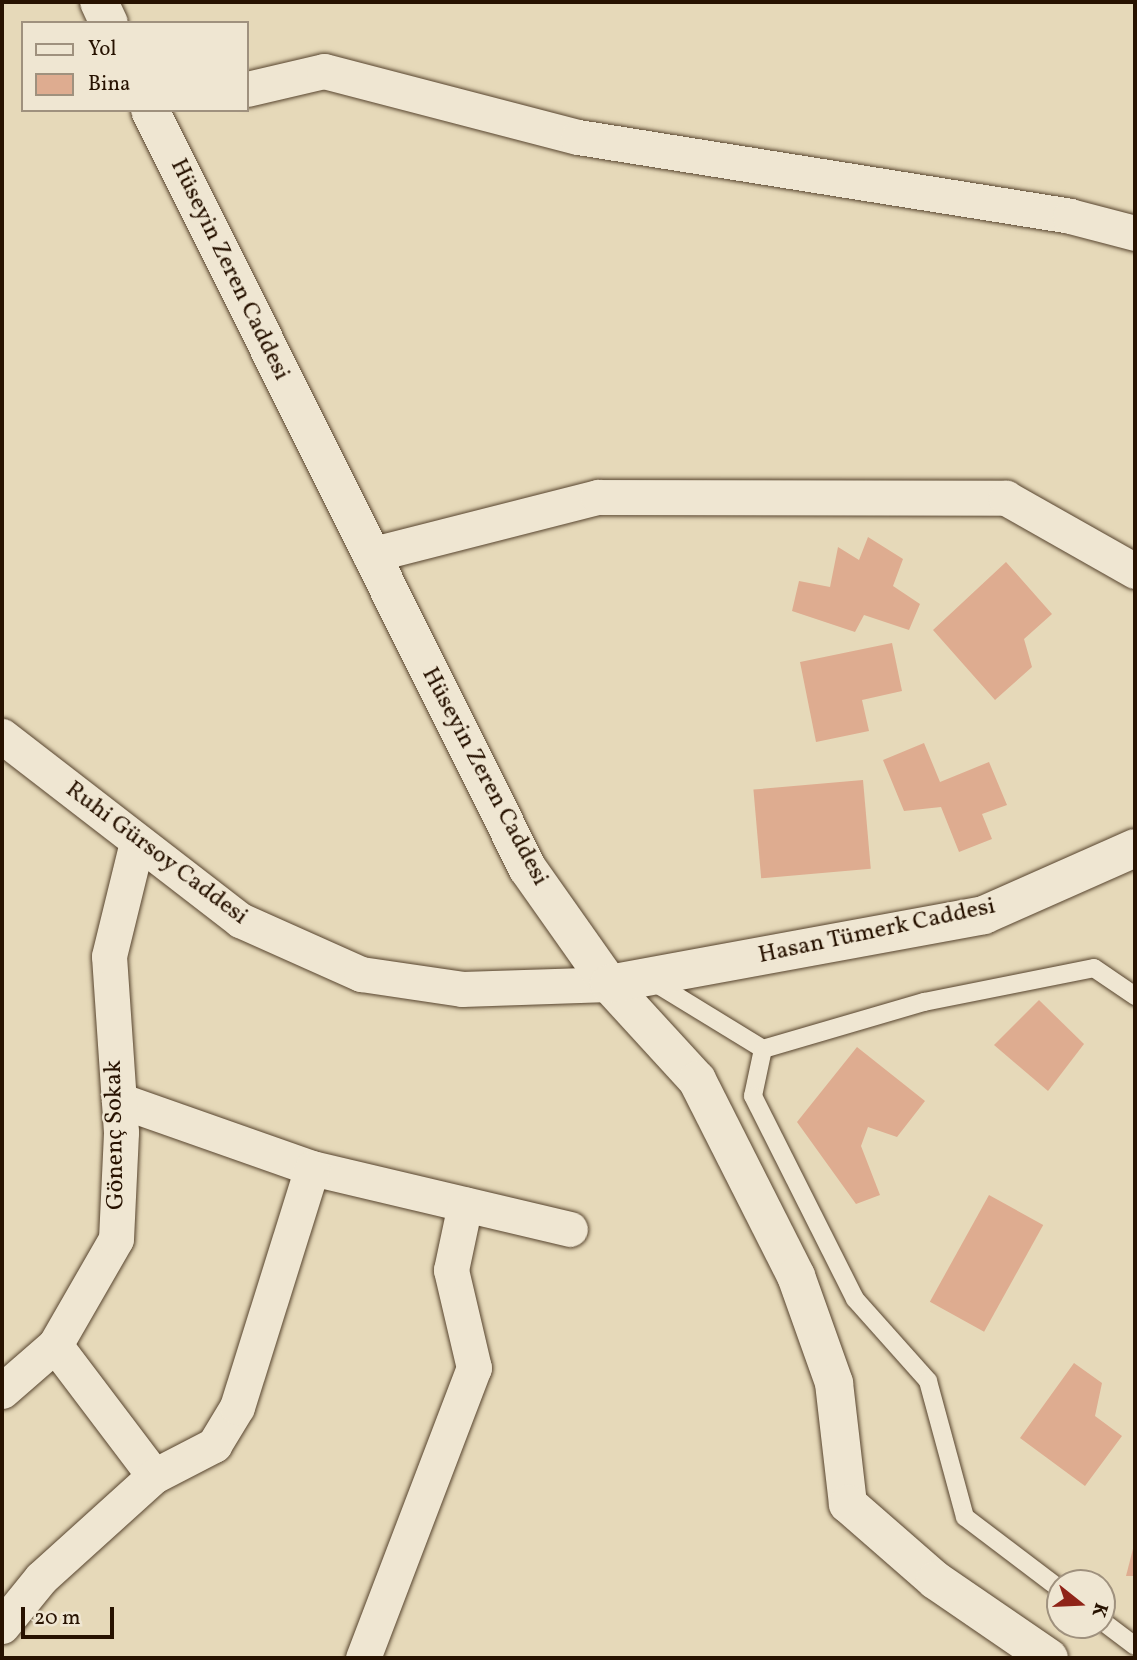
<!DOCTYPE html>
<meta charset="utf-8">
<style>
body{margin:0}
#map{position:relative;width:1137px;height:1660px;overflow:hidden;background:#e6d9b9;font-family:Vollkorn,serif}
div>[style]{position:absolute}
[style*='--x']{left:calc(var(--x)*1px);top:calc(var(--y)*1px);width:calc(var(--w)*1px);rotate:calc(var(--a)*1deg)}
.building>*{inset:0;background:#deac90;transform-origin:0 0}
.roads{filter:drop-shadow(0 0 2px #57442e) drop-shadow(0 0 2px #57442e)}
.lane>*{height:18px;margin:-9px;padding:0 9px;transform-origin:9px;border-radius:9px;background:#efe6d2}
.street>*{height:35px;margin:-17.5px;padding:0 17.5px;transform-origin:17.5px;border-radius:17.5px;background:#efe6d2}
.secondary>*{height:38px;margin:-19px;padding:0 19px;transform-origin:19px;border-radius:19px;background:#efe6d2}
span{translate:-50% -50%;white-space:nowrap;text-align:center;line-height:1.15;-webkit-text-stroke:5px #efe6d2;paint-order:stroke}
.street-label{font-size:24px;color:#271200}
.frame{position:absolute;inset:0;border:4px solid #271200;pointer-events:none}
.legend{position:absolute;left:21px;top:21px;width:228px;height:91px;box-sizing:border-box;background:#efe6d2;border:2px solid #9f917e;margin:0;padding:9px 12px;list-style:none;font-size:21px;color:#271200}
.legend li{display:flex;align-items:center;gap:14px;height:35px}
.legend b{width:35px;border:2px solid #9f917e}
.north{position:absolute;left:1046px;top:1569px;width:70px;height:70px;box-sizing:border-box;background:#efe6d2;border:2px solid #9f917e;border-radius:50%;rotate:108deg;font-size:19px;font-weight:700;line-height:28px;text-align:center;color:#271200}
.north::after{content:'';display:block;margin:auto;width:24px;height:32px;background:#8f2418;clip-path:polygon(50% 0,100% 100%,50% 72%,0 100%)}
.scale{position:absolute;left:21px;top:1607px;width:93px;height:32px;box-sizing:border-box;border:4px solid #271200;border-top:0;padding-left:9px;font-size:21px;line-height:24px;white-space:nowrap;color:#271200;-webkit-text-stroke:5px #efe6d2;paint-order:stroke}
</style>
<div id="map">
<div class="building">
<i style="clip-path:polygon(868px 537px,903px 559px,893px 586px,920px 604px,909px 630px,864px 615px,855px 632px,792px 611px,799px 581px,830px 587px,838px 547px,859px 560px)"></i>
<i style="clip-path:polygon(1006px 562px,1052px 614px,1024px 639px,1032px 667px,995px 700px,933px 630px)"></i>
<i style="clip-path:polygon(892px 643px,902px 691px,862px 700px,869px 731px,816px 742px,800px 662px)"></i>
<i style="clip-path:polygon(924px 743px,940px 782px,989px 762px,1007px 805px,982px 814px,992px 839px,959px 852px,941px 807px,904px 811px,883px 760px)"></i>
<i style="left:863px;top:780px;width:89px;height:110px;rotate:85deg"></i>
<i style="clip-path:polygon(1039px 1000px,1084px 1044px,1048px 1091px,994px 1045px)"></i>
<i style="clip-path:polygon(857px 1047px,925px 1101px,897px 1137px,868px 1127px,861px 1146px,880px 1195px,856px 1204px,797px 1122px)"></i>
<i style="left:989px;top:1195px;width:62px;height:122px;rotate:29deg"></i>
<i style="clip-path:polygon(1074px 1363px,1102px 1383px,1095px 1416px,1122px 1436px,1085px 1486px,1020px 1438px)"></i>
<i style="clip-path:polygon(1134px 1545px,1135px 1576px,1126px 1576px)"></i>
</div>
<div class="roads">
<div class="lane">
<i style="--x:652;--y:981;--w:130;--a:31.5"></i>
<i style="--x:763;--y:1049;--w:48;--a:102"></i>
<i style="--x:753;--y:1096;--w:227;--a:63.3"></i>
<i style="--x:855;--y:1299;--w:110;--a:48.3"></i>
<i style="--x:928;--y:1381;--w:141;--a:74.8"></i>
<i style="--x:965;--y:1517;--w:119;--a:37.2"></i>
<i style="--x:763;--y:1049;--w:168;--a:-16.3"></i>
<i style="--x:924;--y:1002;--w:173;--a:-11.3"></i>
<i style="--x:1094;--y:968;--w:50;--a:34.3"></i>
<i style="--x:1102;--y:1621;--w:41;--a:37.1"></i>
</div>
<div class="street">
<i style="--x:247;--y:89;--w:79;--a:-13.2"></i>
<i style="--x:324;--y:71;--w:262;--a:14.6"></i>
<i style="--x:578;--y:137;--w:498;--a:9.1"></i>
<i style="--x:1070;--y:216;--w:67;--a:14.7"></i>
<i style="--x:370;--y:555;--w:235;--a:-14.3"></i>
<i style="--x:598;--y:497;--w:408;--a:0.1"></i>
<i style="--x:1006;--y:498;--w:148;--a:29.5"></i>
<i style="--x:2;--y:736;--w:301;--a:37.7"></i>
<i style="--x:240;--y:920;--w:133;--a:24.1"></i>
<i style="--x:361;--y:974;--w:102;--a:8.4"></i>
<i style="--x:462;--y:989;--w:147;--a:-1.9"></i>
<i style="--x:119;--y:1100;--w:205;--a:19.4"></i>
<i style="--x:312;--y:1168;--w:265;--a:13.3"></i>
<i style="--x:55;--y:1345;--w:164;--a:52.9"></i>
<i style="--x:2;--y:1391;--w:70;--a:-41"></i>
<i style="--x:55;--y:1345;--w:122;--a:-60.1"></i>
<i style="--x:116;--y:1239;--w:107;--a:-87.3"></i>
<i style="--x:121;--y:1132;--w:176;--a:-93.9"></i>
<i style="--x:109;--y:956;--w:117;--a:-76.2"></i>
<i style="--x:2;--y:1626;--w:62;--a:-50.9"></i>
<i style="--x:41;--y:1578;--w:152;--a:-42.1"></i>
<i style="--x:154;--y:1476;--w:68;--a:-27.3"></i>
<i style="--x:214;--y:1445;--w:44;--a:-58.8"></i>
<i style="--x:237;--y:1407;--w:250;--a:-72.6"></i>
<i style="--x:363;--y:1658;--w:311;--a:-69.1"></i>
<i style="--x:474;--y:1368;--w:101;--a:-103.2"></i>
<i style="--x:451;--y:1270;--w:67;--a:-78"></i>
</div>
<div class="secondary">
<i style="--x:99;--y:2;--w:23;--a:65"></i>
<i style="--x:150;--y:110;--w:848;--a:63.53"></i>
<i style="--x:528;--y:869;--w:141;--a:54.8"></i>
<i style="--x:609;--y:984;--w:130;--a:47.5"></i>
<i style="--x:697;--y:1080;--w:220;--a:63.2"></i>
<i style="--x:796;--y:1276;--w:114;--a:70.4"></i>
<i style="--x:834;--y:1383;--w:122;--a:83.4"></i>
<i style="--x:848;--y:1504;--w:116;--a:41.1"></i>
<i style="--x:935;--y:1580;--w:138;--a:34.4"></i>
<i style="--x:609;--y:984;--w:381;--a:-10.4"></i>
<i style="--x:984;--y:915;--w:165;--a:-23.9"></i>
</div>
</div>
<div class="street-label">
<span style="left:229px;top:270px;rotate:64deg">Hüseyin Zeren Caddesi</span>
<span style="left:484px;top:777px;rotate:62deg">Hüseyin Zeren Caddesi</span>
<span style="left:156px;top:854px;rotate:37deg">Ruhi Gürsoy Caddesi</span>
<span style="left:877px;top:932px;rotate:-12deg">Hasan Tümerk Caddesi</span>
<span style="left:116px;top:1135px;rotate:-91deg">Gönenç Sokak</span>
</div>
<div class="frame"></div>
<ul class="legend">
<li><b style="height:9px;background:#efe6d2"></b>Yol</li>
<li><b style="height:19px;background:#deac90"></b>Bina</li>
</ul>
<div class="north">K</div>
<div class="scale">20 m</div>
</div>
